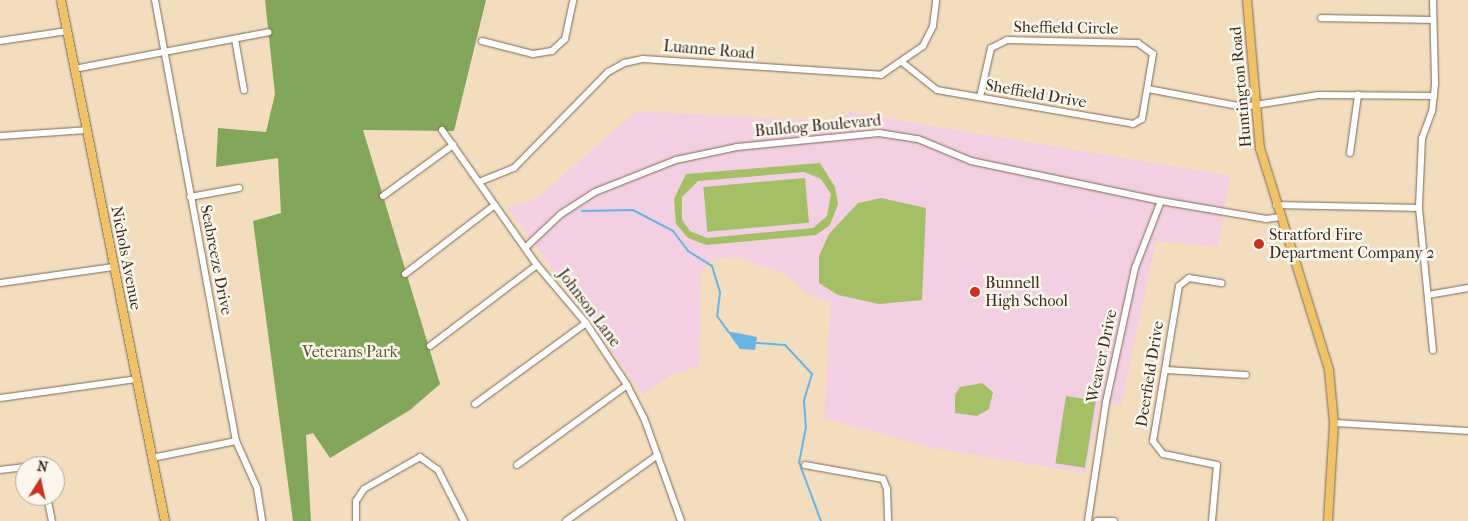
<!DOCTYPE html>
<style>
body{margin:0}
#map{position:relative;width:1468px;height:521px;overflow:hidden;background:#f3ddbf;font-family:"IM FELL French Canon",serif}
div>[style]{position:absolute}
[style*='--x']{left:calc(var(--x)*1px);top:calc(var(--y)*1px);width:calc(var(--w)*1px);rotate:calc(var(--a)*1deg)}
.built>*{inset:0;background:#f2cfe1}
.green>*{inset:0;background:#a4bf65;transform-origin:0 0}
.forest>*{inset:0;background:#83a65a}
.water>*{inset:0;background:#6ab4e3}
.stream>*{height:2px;margin:-1px;padding:0 1px;transform-origin:1px;border-radius:1px;background:#6ab4e3}
.roads{filter:drop-shadow(0 0 1px #7b6956) drop-shadow(0 0 1px #7b6956)}
.minor>*{height:6px;margin:-3px;padding:0 3px;transform-origin:3px;border-radius:3px;background:#fff}
.major>*{height:8px;margin:-4px;padding:0 4px;transform-origin:4px;border-radius:4px;background:#f0c369}
.dots>*{width:14px;height:14px;translate:-50% -50%;box-sizing:border-box;border:2px solid #fbf7ec;border-radius:50%}
span{translate:-50% -50%;white-space:nowrap;text-align:center;line-height:1.15;-webkit-text-stroke:5px #fbf7ec;paint-order:stroke}
.street-label{font-size:16px;color:#3b2a1e}
.poi-label{font-size:16px;color:#3b2a1e}
.left{translate:0 -50%;text-align:left}
.park-label{font-size:16px;color:#5a5733}
.north{position:absolute;left:15px;top:456px;width:50px;height:50px;box-sizing:border-box;background:#fbf7ec;border:1px solid #aea59a;border-radius:50%;rotate:10deg;font-size:14px;font-weight:700;line-height:20px;text-align:center;color:#3b2a1e}
.north::after{content:'';display:block;margin:auto;width:18px;height:22px;background:#c8321e;clip-path:polygon(50% 0,100% 100%,50% 72%,0 100%)}
</style>
<div id="map">
<div class="built">
<i style="clip-path:polygon(636px 111px,839px 122px,849px 112px,1230px 176px,1218px 247px,1156px 241px,1121px 406px,1100px 403px,1086px 473px,933px 448px,824px 418px,831px 302px,806px 293px,788px 275px,737px 257px,713px 259px,701px 273px,699px 367px,674px 373px,643px 394px,508px 208px,539px 197px)"></i>
</div>
<div class="green">
<i style="clip-path:polygon(evenodd,820px 163px,835px 187px,838px 204px,830px 225px,816px 235px,706px 245px,688px 238px,676px 224px,674px 199px,686px 174px,820px 163px,804px 172px,821px 179px,831px 194px,827px 216px,813px 228px,707px 238px,690px 231px,682px 220px,682px 197px,698px 181px,804px 172px)"></i>
<i style="left:805px;top:178px;width:45px;height:102px;rotate:85deg"></i>
<i style="clip-path:polygon(881px 198px,926px 208px,922px 300px,879px 304px,838px 295px,819px 283px,819px 256px,829px 234px,858px 203px)"></i>
<i style="clip-path:polygon(982px 383px,993px 392px,989px 409px,977px 416px,955px 413px,955px 395px,960px 387px)"></i>
<i style="left:1066px;top:396px;width:30px;height:68px;rotate:9deg"></i>
</div>
<div class="forest">
<i style="clip-path:polygon(265px 0,486px 0,454px 131px,363px 130px,440px 384px,410px 410px,330px 458px,313px 433px,306px 435px,311px 521px,293px 521px,253px 221px,281px 213px,278px 158px,216px 167px,218px 128px,266px 132px,275px 94px)"></i>
</div>
<div class="water">
<i style="clip-path:polygon(727px 331px,757px 337px,755px 350px,740px 349px)"></i>
</div>
<div class="stream">
<i style="--x:582;--y:211;--w:51;--a:-1.1"></i>
<i style="--x:633;--y:210;--w:45;--a:27.7"></i>
<i style="--x:673;--y:231;--w:25;--a:53"></i>
<i style="--x:688;--y:251;--w:28;--a:32"></i>
<i style="--x:712;--y:266;--w:28;--a:73"></i>
<i style="--x:720;--y:293;--w:23;--a:97"></i>
<i style="--x:717;--y:316;--w:19;--a:54"></i>
<i style="--x:757;--y:343;--w:28;--a:4"></i>
<i style="--x:785;--y:345;--w:40;--a:47"></i>
<i style="--x:812;--y:374;--w:28;--a:107"></i>
<i style="--x:804;--y:401;--w:26;--a:86"></i>
<i style="--x:806;--y:427;--w:36;--a:101"></i>
<i style="--x:799;--y:462;--w:63;--a:69.6"></i>
</div>
<div class="roads">
<div class="minor">
<i style="--x:155;--y:0;--w:448;--a:79.6"></i>
<i style="--x:236;--y:441;--w:51;--a:65.9"></i>
<i style="--x:257;--y:488;--w:33;--a:81"></i>
<i style="--x:1433;--y:0;--w:84;--a:88.6"></i>
<i style="--x:1435;--y:84;--w:27;--a:96"></i>
<i style="--x:1432;--y:111;--w:29;--a:110"></i>
<i style="--x:1422;--y:138;--w:70;--a:92.5"></i>
<i style="--x:1419;--y:208;--w:143;--a:84.4"></i>
<i style="--x:1321;--y:18;--w:112;--a:1"></i>
<i style="--x:235;--y:39;--w:52;--a:80"></i>
<i style="--x:0;--y:41;--w:68;--a:-8.5"></i>
<i style="--x:482;--y:41;--w:53;--a:14.3"></i>
<i style="--x:533;--y:54;--w:19;--a:-9"></i>
<i style="--x:552;--y:51;--w:18;--a:-43"></i>
<i style="--x:565;--y:39;--w:40;--a:-78"></i>
<i style="--x:903;--y:63;--w:43;--a:38.5"></i>
<i style="--x:937;--y:90;--w:199;--a:9.8"></i>
<i style="--x:1133;--y:124;--w:10;--a:-29"></i>
<i style="--x:1142;--y:119;--w:66;--a:-80.4"></i>
<i style="--x:1153;--y:54;--w:19;--a:-144"></i>
<i style="--x:1138;--y:43;--w:131;--a:-178.7"></i>
<i style="--x:1007;--y:40;--w:18;--a:153"></i>
<i style="--x:991;--y:48;--w:50;--a:102.7"></i>
<i style="--x:74;--y:69;--w:198;--a:-10.7"></i>
<i style="--x:1148;--y:89;--w:97;--a:10.7"></i>
<i style="--x:1243;--y:107;--w:76;--a:-9.1"></i>
<i style="--x:1318;--y:95;--w:116;--a:0.5"></i>
<i style="--x:442;--y:130;--w:165;--a:54.9"></i>
<i style="--x:537;--y:265;--w:76;--a:49.8"></i>
<i style="--x:586;--y:323;--w:74;--a:56.5"></i>
<i style="--x:627;--y:385;--w:37;--a:63"></i>
<i style="--x:644;--y:418;--w:109;--a:70.2"></i>
<i style="--x:0;--y:136;--w:87;--a:-3.9"></i>
<i style="--x:1350;--y:153;--w:59;--a:-82.1"></i>
<i style="--x:479;--y:182;--w:38;--a:-22"></i>
<i style="--x:514;--y:168;--w:134;--a:-45.6"></i>
<i style="--x:608;--y:72;--w:18;--a:-29"></i>
<i style="--x:624;--y:63;--w:19;--a:-12"></i>
<i style="--x:643;--y:59;--w:239;--a:3.8"></i>
<i style="--x:881;--y:75;--w:51;--a:-34.6"></i>
<i style="--x:923;--y:46;--w:22;--a:-63"></i>
<i style="--x:933;--y:26;--w:26;--a:-83"></i>
<i style="--x:383;--y:196;--w:87;--a:-36.1"></i>
<i style="--x:190;--y:197;--w:50;--a:-10.4"></i>
<i style="--x:1276;--y:205;--w:143;--a:1.2"></i>
<i style="--x:525;--y:248;--w:50;--a:-43.4"></i>
<i style="--x:561;--y:214;--w:40;--a:-32.9"></i>
<i style="--x:595;--y:192;--w:87;--a:-21.6"></i>
<i style="--x:676;--y:160;--w:62;--a:-12"></i>
<i style="--x:737;--y:147;--w:143;--a:-5.6"></i>
<i style="--x:879;--y:133;--w:39;--a:9"></i>
<i style="--x:918;--y:139;--w:57;--a:22.5"></i>
<i style="--x:971;--y:161;--w:194;--a:11.9"></i>
<i style="--x:1161;--y:201;--w:107;--a:9.7"></i>
<i style="--x:1266;--y:219;--w:14;--a:-8"></i>
<i style="--x:405;--y:274;--w:113;--a:-37.5"></i>
<i style="--x:0;--y:283;--w:115;--a:-8"></i>
<i style="--x:1428;--y:295;--w:41;--a:-9.9"></i>
<i style="--x:430;--y:346;--w:134;--a:-37.1"></i>
<i style="--x:1165;--y:370;--w:81;--a:3.5"></i>
<i style="--x:0;--y:398;--w:138;--a:-7.9"></i>
<i style="--x:475;--y:404;--w:137;--a:-36.1"></i>
<i style="--x:1334;--y:423;--w:134;--a:3.4"></i>
<i style="--x:152;--y:458;--w:86;--a:-11.4"></i>
<i style="--x:517;--y:465;--w:136;--a:-36"></i>
<i style="--x:805;--y:465;--w:79;--a:10.2"></i>
<i style="--x:883;--y:479;--w:11;--a:68"></i>
<i style="--x:887;--y:489;--w:32;--a:88"></i>
<i style="--x:0;--y:470;--w:25;--a:-7"></i>
<i style="--x:47;--y:496;--w:25;--a:79"></i>
<i style="--x:356;--y:521;--w:20;--a:-90"></i>
<i style="--x:356;--y:501;--w:14;--a:-56"></i>
<i style="--x:364;--y:489;--w:64;--a:-29.7"></i>
<i style="--x:420;--y:457;--w:22;--a:36"></i>
<i style="--x:438;--y:470;--w:57;--a:63"></i>
<i style="--x:566;--y:521;--w:113;--a:-35.7"></i>
<i style="--x:1088;--y:521;--w:120;--a:-81.4"></i>
<i style="--x:1106;--y:402;--w:137;--a:-77.8"></i>
<i style="--x:1135;--y:268;--w:72;--a:-68.8"></i>
<i style="--x:1097;--y:521;--w:17;--a:0"></i>
<i style="--x:1212;--y:521;--w:56;--a:-84.9"></i>
<i style="--x:1217;--y:465;--w:55;--a:-168.5"></i>
<i style="--x:1163;--y:454;--w:16;--a:-128"></i>
<i style="--x:1153;--y:441;--w:157;--a:-80.5"></i>
<i style="--x:1179;--y:286;--w:13;--a:-39"></i>
<i style="--x:1189;--y:278;--w:33;--a:9"></i>
</div>
<div class="major">
<i style="--x:61;--y:0;--w:531;--a:78.71"></i>
<i style="--x:1247;--y:0;--w:149;--a:85"></i>
<i style="--x:1260;--y:148;--w:232;--a:72.7"></i>
<i style="--x:1329;--y:370;--w:53;--a:84.6"></i>
<i style="--x:1334;--y:423;--w:98;--a:93.5"></i>
</div>
</div>
<div class="dots">
<i style="left:1259px;top:244px;background:#c8321e"></i>
<i style="left:975px;top:292px;background:#c8321e"></i>
</div>
<div class="street-label">
<span style="left:1066px;top:28px;rotate:1deg">Sheffield Circle</span>
<span style="left:709px;top:50px;rotate:5deg">Luanne Road</span>
<span style="left:1241px;top:87px;rotate:-95deg">Huntington Road</span>
<span style="left:1036px;top:94px;rotate:10deg">Sheffield Drive</span>
<span style="left:818px;top:126px;rotate:-5deg">Bulldog Boulevard</span>
<span style="left:126px;top:258px;rotate:79deg">Nichols Avenue</span>
<span style="left:216px;top:260px;rotate:79deg">Seabreeze Drive</span>
<span style="left:589px;top:308px;rotate:53deg">Johnson Lane</span>
<span style="left:1102px;top:356px;rotate:-78deg">Weaver Drive</span>
<span style="left:1150px;top:374px;rotate:-81deg">Deerfield Drive</span>
</div>
<div class="poi-label">
<span class="left" style="left:1269px;top:244px">Stratford Fire<br>Department Company 2</span>
<span class="left" style="left:985px;top:292px">Bunnell<br>High School</span>
</div>
<div class="park-label">
<span style="left:350px;top:352px">Veterans Park</span>
</div>
<div class="north">N</div>
</div>
